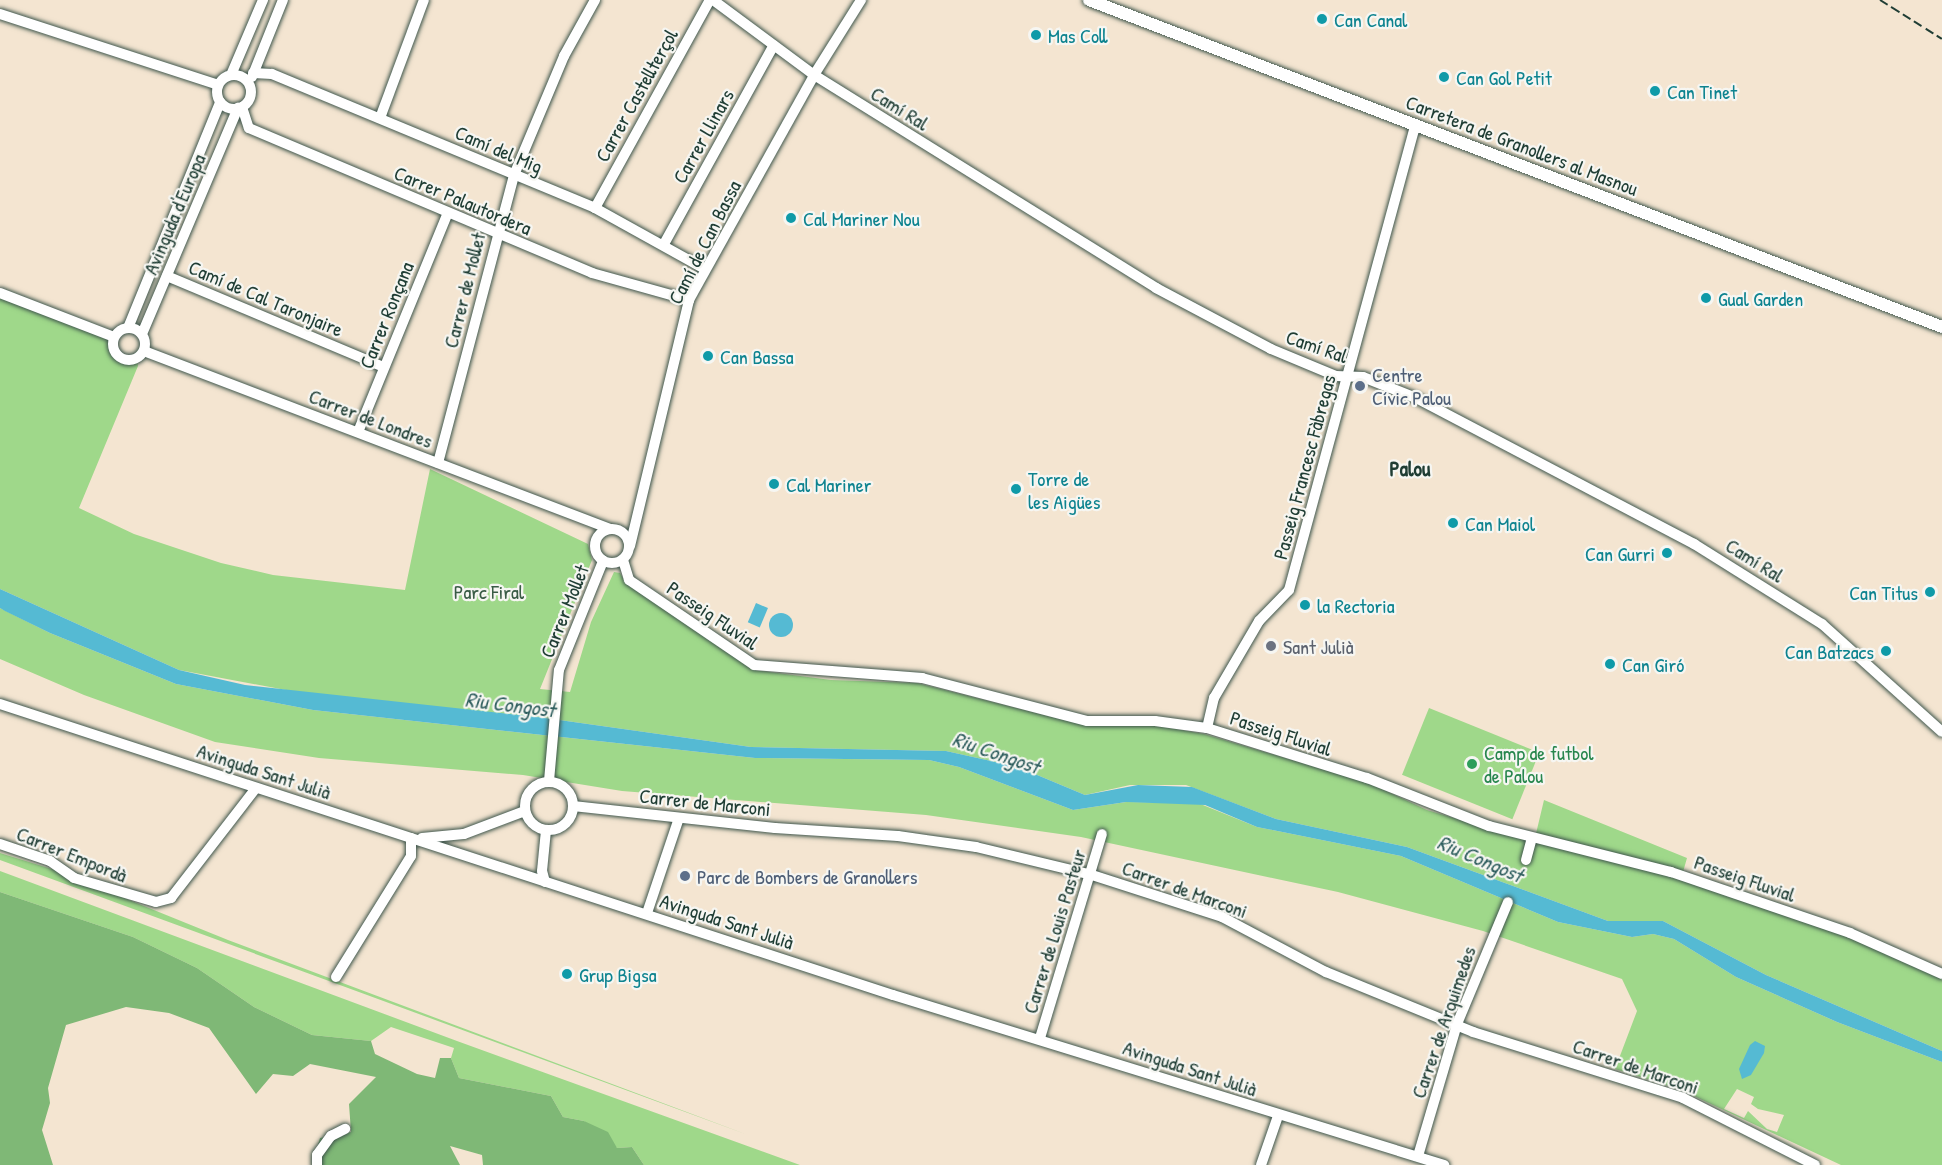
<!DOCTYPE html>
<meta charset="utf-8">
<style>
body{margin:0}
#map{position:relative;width:1942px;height:1165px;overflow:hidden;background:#f4e5d1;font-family:"Patrick Hand",sans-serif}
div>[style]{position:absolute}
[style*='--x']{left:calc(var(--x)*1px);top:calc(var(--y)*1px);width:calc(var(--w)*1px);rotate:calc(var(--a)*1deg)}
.green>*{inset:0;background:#9fd88a;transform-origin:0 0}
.forest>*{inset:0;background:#7fb876}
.water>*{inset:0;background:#55bad3;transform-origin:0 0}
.round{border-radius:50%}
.roads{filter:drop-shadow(0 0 2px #3f564c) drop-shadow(0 0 2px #3f564c)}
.minor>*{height:10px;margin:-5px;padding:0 5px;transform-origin:5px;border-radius:5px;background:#fff}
.minor>.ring{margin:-5px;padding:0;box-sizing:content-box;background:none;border:10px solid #fff;border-radius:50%}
.major>*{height:12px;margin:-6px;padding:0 6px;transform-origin:6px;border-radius:6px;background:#fff}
.rail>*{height:2px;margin-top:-1px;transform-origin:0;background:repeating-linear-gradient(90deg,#1f3d34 0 9px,transparent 0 13.5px)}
.dots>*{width:16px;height:16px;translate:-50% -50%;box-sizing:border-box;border:3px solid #f6f6f2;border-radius:50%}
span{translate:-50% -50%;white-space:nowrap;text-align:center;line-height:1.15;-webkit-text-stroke:4.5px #f6f6f2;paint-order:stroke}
.culture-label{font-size:20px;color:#0d838f}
.left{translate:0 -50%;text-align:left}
.right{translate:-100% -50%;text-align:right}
.street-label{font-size:20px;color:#1f3d34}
.service-label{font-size:20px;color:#4e5e75}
.park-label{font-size:20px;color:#395c45}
.worship-label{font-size:20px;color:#5b616d}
.leisure-label{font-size:20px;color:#27864d}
.neighbourhood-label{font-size:21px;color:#1f3d34;font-weight:700}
.water-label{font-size:21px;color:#2c5c5c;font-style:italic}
</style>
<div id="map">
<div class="green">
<i style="clip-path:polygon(0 291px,114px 337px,116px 354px,126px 361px,137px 359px,138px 366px,79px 508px,134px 534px,221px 563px,273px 575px,405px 590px,430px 469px,588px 544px,592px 560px,540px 689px,570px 692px,591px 622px,614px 572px,620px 573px,625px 582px,754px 670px,831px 680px,917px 683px,1080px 724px,1159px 726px,1204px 734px,1369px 783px,1427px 810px,1534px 842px,1544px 800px,1687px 858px,1681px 879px,1865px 943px,1942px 978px,1942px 1051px,1766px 975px,1663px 921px,1608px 921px,1407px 847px,1276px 819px,1186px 785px,1130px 785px,1085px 795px,1018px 767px,946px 751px,751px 747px,538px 717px,318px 696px,179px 670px,0 589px)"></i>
<i style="clip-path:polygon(evenodd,0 608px,50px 633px,176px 684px,313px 710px,755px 758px,929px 760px,959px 767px,1073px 810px,1126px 802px,1198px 803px,1257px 827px,1401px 856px,1558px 922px,1632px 937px,1653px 934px,1674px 939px,1736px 977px,1837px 1022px,1942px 1062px,1942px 1165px,1841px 1165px,1681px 1090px,1615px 1069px,1637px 1011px,1622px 979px,1483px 931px,1338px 892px,1081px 837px,926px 815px,622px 791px,523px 775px,319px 758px,215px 742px,84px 695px,0 659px,0 608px,1737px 1089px,1754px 1097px,1751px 1104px,1758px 1109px,1784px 1115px,1777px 1132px,1767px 1129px,1748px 1111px,1744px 1118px,1724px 1109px,1737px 1089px)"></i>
<i style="left:1429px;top:708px;width:119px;height:72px;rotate:22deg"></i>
<i style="clip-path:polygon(0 853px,55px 870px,228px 940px,748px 1135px,0 860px)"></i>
<i style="clip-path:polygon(0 871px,457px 1041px,800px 1165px,644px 1165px,632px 1147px,617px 1148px,584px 1121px,563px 1117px,551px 1096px,459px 1078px,451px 1058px,454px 1048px,391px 1027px,371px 1041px,312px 1035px,254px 1007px,197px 968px,133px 937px,0 892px)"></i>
</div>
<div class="forest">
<i style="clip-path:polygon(0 892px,133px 937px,197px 968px,254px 1007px,312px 1035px,371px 1041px,375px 1054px,417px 1074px,435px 1078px,440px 1058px,451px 1058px,459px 1078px,551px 1096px,563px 1117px,584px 1121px,608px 1132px,617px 1148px,632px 1147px,644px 1165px,483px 1165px,482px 1155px,450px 1146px,460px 1165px,312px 1165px,320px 1138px,351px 1132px,349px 1104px,376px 1077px,310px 1064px,293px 1076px,273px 1074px,256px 1094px,209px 1028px,169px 1013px,126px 1007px,66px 1025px,48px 1088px,50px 1103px,42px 1130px,53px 1165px,0 1165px)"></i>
</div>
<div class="water">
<i style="clip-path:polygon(0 589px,179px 670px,245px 685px,538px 717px,751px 747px,946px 751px,1018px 767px,1085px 795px,1138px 785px,1192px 787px,1276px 819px,1407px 847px,1608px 921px,1663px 921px,1766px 975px,1942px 1051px,1942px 1062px,1837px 1022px,1736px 977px,1674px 939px,1653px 934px,1632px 937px,1558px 922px,1401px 856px,1257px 827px,1205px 805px,1126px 802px,1073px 810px,959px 767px,929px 760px,755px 758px,313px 710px,176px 684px,50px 633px,5px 611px,0 608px)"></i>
<i style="left:756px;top:603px;width:13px;height:21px;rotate:23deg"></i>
<i class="round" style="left:769px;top:613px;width:24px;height:24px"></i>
<i style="clip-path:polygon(1755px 1041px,1765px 1046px,1764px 1053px,1751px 1075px,1742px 1079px,1739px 1069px,1750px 1045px)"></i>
</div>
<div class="roads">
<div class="minor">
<i style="--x:713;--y:0;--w:126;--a:36.6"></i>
<i style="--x:814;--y:75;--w:403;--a:31.9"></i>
<i style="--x:1156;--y:288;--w:130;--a:27.9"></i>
<i style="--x:1271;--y:349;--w:70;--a:22.6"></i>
<i style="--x:1336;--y:376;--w:27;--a:2"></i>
<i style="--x:1363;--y:377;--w:57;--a:21.6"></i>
<i style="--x:1416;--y:398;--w:314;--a:27.7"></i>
<i style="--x:1694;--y:544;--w:151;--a:32"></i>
<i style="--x:1822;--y:624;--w:161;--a:42"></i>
<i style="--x:0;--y:14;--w:229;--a:18"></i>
<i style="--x:253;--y:73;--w:19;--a:3"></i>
<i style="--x:272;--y:74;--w:350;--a:22.5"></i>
<i style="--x:595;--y:208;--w:126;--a:29"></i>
<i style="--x:231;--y:75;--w:82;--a:-66.9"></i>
<i class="ring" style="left:217px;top:75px;width:24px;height:24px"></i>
<i style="--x:252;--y:77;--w:83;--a:-68.1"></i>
<i style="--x:242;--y:107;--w:22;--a:72"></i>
<i style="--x:249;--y:128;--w:372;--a:22.9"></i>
<i style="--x:592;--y:273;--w:101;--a:15.6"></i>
<i style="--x:380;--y:118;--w:126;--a:-69.6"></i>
<i style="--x:595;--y:208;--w:238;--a:-61.1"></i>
<i style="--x:664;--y:244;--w:227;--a:-61.1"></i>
<i style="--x:167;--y:276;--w:235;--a:22.8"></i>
<i style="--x:0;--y:293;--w:122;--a:21.1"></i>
<i class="ring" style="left:113px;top:328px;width:22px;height:22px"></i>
<i style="--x:128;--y:328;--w:244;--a:-67.8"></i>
<i style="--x:142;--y:334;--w:246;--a:-67"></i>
<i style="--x:144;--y:351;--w:498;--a:20.9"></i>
<i style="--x:358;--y:432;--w:237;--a:-67.7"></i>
<i style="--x:438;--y:463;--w:298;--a:-75.2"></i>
<i style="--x:514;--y:175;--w:129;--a:-67.2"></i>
<i style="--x:564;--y:56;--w:64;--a:-61"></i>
<i class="ring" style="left:595px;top:529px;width:24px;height:24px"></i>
<i style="--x:630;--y:546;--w:253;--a:-76.5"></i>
<i style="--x:689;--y:300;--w:257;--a:-60.9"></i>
<i style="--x:814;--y:75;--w:89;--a:-57.9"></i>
<i style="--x:623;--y:560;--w:21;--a:73"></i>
<i style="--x:629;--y:580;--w:151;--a:34.2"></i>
<i style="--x:754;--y:665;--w:169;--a:4.4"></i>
<i style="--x:922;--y:678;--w:171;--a:14.6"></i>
<i style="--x:1087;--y:721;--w:68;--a:0"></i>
<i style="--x:1155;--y:721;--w:52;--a:7.7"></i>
<i style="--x:1207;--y:728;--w:168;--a:17.4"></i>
<i style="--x:1367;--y:778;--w:131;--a:21.5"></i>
<i style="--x:1489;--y:826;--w:188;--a:14.2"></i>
<i style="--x:1671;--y:872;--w:189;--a:18.8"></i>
<i style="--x:1850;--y:933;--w:101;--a:24"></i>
<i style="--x:0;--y:704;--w:939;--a:18.05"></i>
<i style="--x:893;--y:995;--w:577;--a:17.15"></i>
<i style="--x:1207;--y:728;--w:31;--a:-77"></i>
<i style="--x:1214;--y:698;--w:89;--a:-59.7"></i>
<i style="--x:1259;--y:621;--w:43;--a:-45.9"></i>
<i style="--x:1289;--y:590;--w:481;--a:-74.8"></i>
<i style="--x:549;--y:781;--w:111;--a:-84.9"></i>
<i style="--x:559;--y:670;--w:118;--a:-68"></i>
<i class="ring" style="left:525px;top:782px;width:38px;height:38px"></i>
<i style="--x:573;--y:806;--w:203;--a:6.2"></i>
<i style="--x:775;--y:828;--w:123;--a:3.7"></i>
<i style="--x:898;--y:836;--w:79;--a:8"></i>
<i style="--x:976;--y:847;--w:119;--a:13.6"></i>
<i style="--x:1092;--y:875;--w:137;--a:17.9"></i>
<i style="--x:1222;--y:917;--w:118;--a:27.9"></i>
<i style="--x:1326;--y:972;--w:159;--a:22.2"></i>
<i style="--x:1473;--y:1032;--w:220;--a:17.4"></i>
<i style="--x:1683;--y:1098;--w:148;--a:26.9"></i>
<i style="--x:422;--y:838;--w:42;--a:-5.4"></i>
<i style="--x:464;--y:834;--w:65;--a:-20.7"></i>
<i style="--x:0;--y:844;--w:53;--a:18.8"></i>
<i style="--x:50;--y:861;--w:29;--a:35"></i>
<i style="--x:74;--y:878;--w:85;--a:16.3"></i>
<i style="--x:156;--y:902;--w:16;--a:-15"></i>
<i style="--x:171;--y:898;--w:139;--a:-52.3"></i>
<i style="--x:1526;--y:860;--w:23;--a:-75"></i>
<i style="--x:545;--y:882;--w:11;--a:-105"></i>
<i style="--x:542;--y:871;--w:41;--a:-84.4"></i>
<i style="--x:647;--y:913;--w:100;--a:-71.4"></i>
<i style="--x:336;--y:977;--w:142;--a:-58.2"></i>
<i style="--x:411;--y:856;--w:18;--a:-90"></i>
<i style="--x:1040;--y:1038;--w:213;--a:-73.1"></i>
<i style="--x:1418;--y:1156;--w:138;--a:-73.5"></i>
<i style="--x:1457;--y:1024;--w:132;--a:-67.3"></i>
<i style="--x:317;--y:1165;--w:10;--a:-90"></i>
<i style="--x:317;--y:1155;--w:24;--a:-54"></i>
<i style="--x:331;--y:1136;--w:16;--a:-27"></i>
<i style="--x:1261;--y:1165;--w:52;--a:-70.9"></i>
</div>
<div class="major">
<i style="--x:1089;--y:0;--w:914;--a:20.97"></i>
</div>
</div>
<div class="rail">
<i style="--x:1880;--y:0;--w:73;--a:32.2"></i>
</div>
<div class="dots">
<i style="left:1322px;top:19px;background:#0f9aa8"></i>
<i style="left:1036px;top:35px;background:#0f9aa8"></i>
<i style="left:1444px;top:77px;background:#0f9aa8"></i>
<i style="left:1655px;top:91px;background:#0f9aa8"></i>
<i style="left:791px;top:218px;background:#0f9aa8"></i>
<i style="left:1706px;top:298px;background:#0f9aa8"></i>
<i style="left:708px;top:356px;background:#0f9aa8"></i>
<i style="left:1360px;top:386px;background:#5c6f8a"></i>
<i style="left:774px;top:484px;background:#0f9aa8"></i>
<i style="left:1016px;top:489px;background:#0f9aa8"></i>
<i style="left:1453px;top:523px;background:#0f9aa8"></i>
<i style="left:1667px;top:553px;background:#0f9aa8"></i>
<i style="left:1930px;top:592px;background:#0f9aa8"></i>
<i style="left:1305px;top:605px;background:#0f9aa8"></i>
<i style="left:1271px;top:646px;background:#6b7280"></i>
<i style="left:1886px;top:651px;background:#0f9aa8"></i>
<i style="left:1610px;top:664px;background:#0f9aa8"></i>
<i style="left:1472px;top:764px;background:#2e9e5b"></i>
<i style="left:685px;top:876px;background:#5c6f8a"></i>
<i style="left:567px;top:974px;background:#0f9aa8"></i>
</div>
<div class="culture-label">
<span class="left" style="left:1334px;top:19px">Can Canal</span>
<span class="left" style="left:1048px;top:35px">Mas Coll</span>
<span class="left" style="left:1456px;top:77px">Can Gol Petit</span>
<span class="left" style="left:1667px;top:91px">Can Tinet</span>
<span class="left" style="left:803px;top:218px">Cal Mariner Nou</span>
<span class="left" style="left:1718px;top:298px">Gual Garden</span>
<span class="left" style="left:720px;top:356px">Can Bassa</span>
<span class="left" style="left:1028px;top:490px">Torre de<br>les Aigües</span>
<span class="left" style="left:786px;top:484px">Cal Mariner</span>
<span class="left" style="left:1465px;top:523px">Can Maiol</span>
<span class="right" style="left:1655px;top:553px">Can Gurri</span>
<span class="right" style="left:1918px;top:592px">Can Titus</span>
<span class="left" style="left:1317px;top:605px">la Rectoria</span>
<span class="right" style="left:1874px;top:651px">Can Batzacs</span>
<span class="left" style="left:1622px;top:664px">Can Giró</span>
<span class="left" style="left:579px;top:974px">Grup Bigsa</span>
</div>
<div class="street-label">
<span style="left:636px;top:95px;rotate:-61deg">Carrer Castellterçol</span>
<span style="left:900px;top:108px;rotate:32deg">Camí Ral</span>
<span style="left:703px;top:136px;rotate:-61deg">Carrer Llinars</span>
<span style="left:1522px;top:145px;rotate:21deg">Carretera de Granollers al Masnou</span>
<span style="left:499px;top:149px;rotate:23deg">Camí del Mig</span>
<span style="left:463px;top:200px;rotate:23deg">Carrer Palautordera</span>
<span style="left:174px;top:214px;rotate:-67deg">Avinguda d'Europa</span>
<span style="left:704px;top:242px;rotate:-63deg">Camí de Can Bassa</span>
<span style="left:464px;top:290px;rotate:-76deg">Carrer de Mollet</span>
<span style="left:266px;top:298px;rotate:23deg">Camí de Cal Taronjaire</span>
<span style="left:386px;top:315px;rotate:-68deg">Carrer Ronçana</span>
<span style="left:1317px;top:346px;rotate:19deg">Camí Ral</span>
<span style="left:371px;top:418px;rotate:21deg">Carrer de Londres</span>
<span style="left:1304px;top:467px;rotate:-75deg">Passeig Francesc Fàbregas</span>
<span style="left:1755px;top:560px;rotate:32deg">Camí Ral</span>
<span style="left:564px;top:611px;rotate:-68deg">Carrer Mollet</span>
<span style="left:713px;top:615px;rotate:34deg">Passeig Fluvial</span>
<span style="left:1281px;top:733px;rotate:18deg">Passeig Fluvial</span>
<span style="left:264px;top:771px;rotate:18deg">Avinguda Sant Julià</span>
<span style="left:705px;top:802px;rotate:6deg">Carrer de Marconi</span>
<span style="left:72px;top:854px;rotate:22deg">Carrer Empordà</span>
<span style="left:1745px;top:878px;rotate:19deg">Passeig Fluvial</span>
<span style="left:1185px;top:889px;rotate:20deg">Carrer de Marconi</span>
<span style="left:727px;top:921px;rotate:18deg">Avinguda Sant Julià</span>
<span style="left:1054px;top:931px;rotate:-73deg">Carrer de Louis Pasteur</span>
<span style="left:1443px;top:1022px;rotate:-71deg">Carrer de Arquimedes</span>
<span style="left:1636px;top:1066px;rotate:19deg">Carrer de Marconi</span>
<span style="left:1190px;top:1068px;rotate:18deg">Avinguda Sant Julià</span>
</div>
<div class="service-label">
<span class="left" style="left:1372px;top:386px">Centre<br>Cívic Palou</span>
<span class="left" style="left:697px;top:876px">Parc de Bombers de Granollers</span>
</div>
<div class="park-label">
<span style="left:489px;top:591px">Parc Firal</span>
</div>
<div class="worship-label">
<span class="left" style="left:1283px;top:646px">Sant Julià</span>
</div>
<div class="leisure-label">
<span class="left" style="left:1484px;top:764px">Camp de futbol<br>de Palou</span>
</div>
<div class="neighbourhood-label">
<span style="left:1410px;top:469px">Palou</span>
</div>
<div class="water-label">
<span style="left:510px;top:705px;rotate:7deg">Riu Congost</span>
<span style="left:996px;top:753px;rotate:19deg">Riu Congost</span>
<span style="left:1480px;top:859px;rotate:23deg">Riu Congost</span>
</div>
</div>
